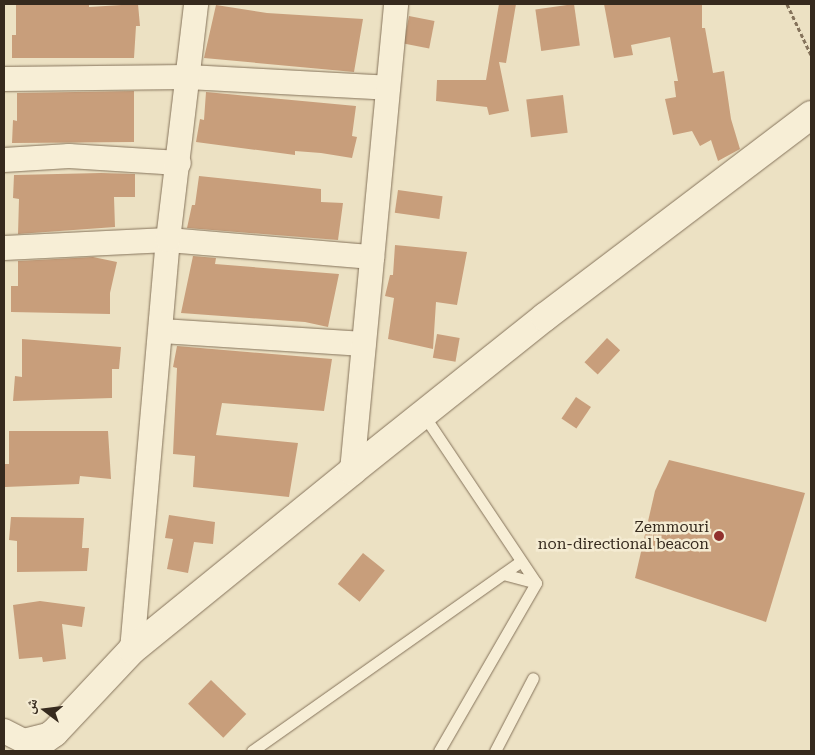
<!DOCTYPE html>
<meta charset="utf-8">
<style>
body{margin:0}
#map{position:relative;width:815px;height:755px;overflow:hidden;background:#ece1c3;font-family:"Roboto Serif","Noto Naskh Arabic",serif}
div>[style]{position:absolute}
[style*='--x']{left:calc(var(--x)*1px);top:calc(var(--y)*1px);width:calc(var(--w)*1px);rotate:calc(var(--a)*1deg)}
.building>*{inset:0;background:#c89e7b;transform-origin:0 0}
.path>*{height:3px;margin-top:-1.5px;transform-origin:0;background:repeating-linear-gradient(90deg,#85735b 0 4px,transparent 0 6.5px)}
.roads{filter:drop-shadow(0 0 1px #85735b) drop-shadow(0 0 1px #85735b)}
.lane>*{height:11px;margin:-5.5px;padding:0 5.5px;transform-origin:5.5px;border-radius:5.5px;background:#f7eed6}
.street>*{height:24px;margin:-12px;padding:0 12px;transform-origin:12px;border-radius:12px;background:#f7eed6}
.secondary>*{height:28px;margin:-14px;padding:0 14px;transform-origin:14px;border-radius:14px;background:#f7eed6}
.dots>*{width:14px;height:14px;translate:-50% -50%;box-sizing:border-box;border:2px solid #f4ebd2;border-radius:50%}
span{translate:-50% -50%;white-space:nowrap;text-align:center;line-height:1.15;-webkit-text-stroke:5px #f4ebd2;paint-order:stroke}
.poi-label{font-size:15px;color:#362a1e}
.right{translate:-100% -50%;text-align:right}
.frame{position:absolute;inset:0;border:5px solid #362a1e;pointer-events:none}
.north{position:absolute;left:20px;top:685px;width:50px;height:50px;-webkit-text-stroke:4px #f4ebd2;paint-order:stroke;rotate:285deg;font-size:14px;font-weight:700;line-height:20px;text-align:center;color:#362a1e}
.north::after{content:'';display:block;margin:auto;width:18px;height:22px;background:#362a1e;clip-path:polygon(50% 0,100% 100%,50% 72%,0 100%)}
</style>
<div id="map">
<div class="building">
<i style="clip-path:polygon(89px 4px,89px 7px,138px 4px,140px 26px,136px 26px,134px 58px,12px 58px,12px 35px,16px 35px,16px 5px)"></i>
<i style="clip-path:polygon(499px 4px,516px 4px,506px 63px,499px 62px,509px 111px,489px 115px,487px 107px,436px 101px,437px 80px,486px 80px)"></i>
<i style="left:574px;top:4px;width:42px;height:39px;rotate:82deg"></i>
<i style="clip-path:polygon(604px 4px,702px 4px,702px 28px,705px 28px,713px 73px,724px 71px,731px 119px,740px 149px,718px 161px,711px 140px,700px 146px,692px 131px,673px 135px,665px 99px,676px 97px,674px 81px,678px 81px,670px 37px,631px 45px,633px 55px,614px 58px)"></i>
<i style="clip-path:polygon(216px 5px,267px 13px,363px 19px,354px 72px,204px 58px)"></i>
<i style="left:409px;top:16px;width:26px;height:28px;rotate:11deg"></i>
<i style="clip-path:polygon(134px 91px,134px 142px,12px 143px,13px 120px,17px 121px,17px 93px)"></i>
<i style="clip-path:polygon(206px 92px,356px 106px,352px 136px,357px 137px,352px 158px,321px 153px,295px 151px,295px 155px,196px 142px,200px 119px,204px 120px)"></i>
<i style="left:563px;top:95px;width:38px;height:37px;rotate:83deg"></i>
<i style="clip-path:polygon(101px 173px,135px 174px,135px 197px,114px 197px,115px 227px,18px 234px,19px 199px,13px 198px,14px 175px)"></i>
<i style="clip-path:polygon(199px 176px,321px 189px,321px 202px,343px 203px,338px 240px,187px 228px,192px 205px,195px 205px)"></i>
<i style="left:398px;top:190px;width:45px;height:23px;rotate:8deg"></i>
<i style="clip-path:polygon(395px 245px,467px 252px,457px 305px,436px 302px,433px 349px,388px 339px,394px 298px,385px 296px,390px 275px,393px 275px)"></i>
<i style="clip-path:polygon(193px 256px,216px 258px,215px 264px,339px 274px,328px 327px,305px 322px,181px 313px)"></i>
<i style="clip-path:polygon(93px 257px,117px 262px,110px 293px,110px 314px,11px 312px,11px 286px,18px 286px,18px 261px)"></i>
<i style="left:437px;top:334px;width:23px;height:24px;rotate:10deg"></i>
<i style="left:607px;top:338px;width:18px;height:33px;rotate:43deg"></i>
<i style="clip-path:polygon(22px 339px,121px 347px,119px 369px,112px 369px,112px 398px,13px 401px,15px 376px,22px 377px)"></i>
<i style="clip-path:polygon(177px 346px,332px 359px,324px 411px,222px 403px,216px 435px,298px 443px,289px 497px,193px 487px,195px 456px,173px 454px,177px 368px,173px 367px)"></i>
<i style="left:576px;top:397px;width:18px;height:26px;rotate:34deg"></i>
<i style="clip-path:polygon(9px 431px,108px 431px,111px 479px,80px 476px,79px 484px,5px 487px,4px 464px,9px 464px)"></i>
<i style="clip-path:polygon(669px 460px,805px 493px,766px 622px,635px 578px,655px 491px)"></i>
<i style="clip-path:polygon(169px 515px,215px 522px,213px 544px,194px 542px,188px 573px,167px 569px,173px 539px,165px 538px)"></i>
<i style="clip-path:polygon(11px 517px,84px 518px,82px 548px,89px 548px,87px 571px,17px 572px,17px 541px,9px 540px)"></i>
<i style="left:363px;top:553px;width:28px;height:40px;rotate:39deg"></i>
<i style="clip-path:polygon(40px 601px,85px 607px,82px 627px,62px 624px,66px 659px,43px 662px,42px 657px,19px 659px,13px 605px)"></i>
<i style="left:211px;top:680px;width:49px;height:33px;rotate:44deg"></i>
</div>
<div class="path">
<i style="--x:787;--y:4;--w:56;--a:64.8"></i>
</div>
<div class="roads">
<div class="lane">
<i style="--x:423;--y:414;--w:203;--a:56.2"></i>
<i style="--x:536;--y:583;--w:194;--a:120"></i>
<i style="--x:503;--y:574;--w:34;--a:15"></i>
<i style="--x:252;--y:751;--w:329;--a:-35.2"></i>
<i style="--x:495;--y:751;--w:82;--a:-62.5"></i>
</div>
<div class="street">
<i style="--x:4;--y:79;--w:184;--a:-0.6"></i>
<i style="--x:188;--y:77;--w:200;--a:3.1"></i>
<i style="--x:4;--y:160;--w:65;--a:-3.5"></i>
<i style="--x:69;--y:156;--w:110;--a:3.6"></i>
<i style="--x:4;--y:248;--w:164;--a:-2.8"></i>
<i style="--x:168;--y:240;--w:205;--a:4.8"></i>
<i style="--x:162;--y:331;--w:202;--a:3.7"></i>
<i style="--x:352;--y:471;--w:469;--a:-84.6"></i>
<i style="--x:132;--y:650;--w:412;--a:-85"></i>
<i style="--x:168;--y:240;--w:238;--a:-83.2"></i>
<i style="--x:4;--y:731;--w:22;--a:27"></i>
<i style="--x:24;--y:741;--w:29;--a:-14"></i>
</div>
<div class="secondary">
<i style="--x:29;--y:751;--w:31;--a:-36"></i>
<i style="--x:54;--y:733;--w:114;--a:-46.8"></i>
<i style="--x:132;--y:650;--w:284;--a:-39.1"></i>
<i style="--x:352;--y:471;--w:247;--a:-38.6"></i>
<i style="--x:545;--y:317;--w:334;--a:-37.2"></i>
</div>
</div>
<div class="dots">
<i style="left:719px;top:536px;background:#91312e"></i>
</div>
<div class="poi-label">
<span class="right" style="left:709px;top:536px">Zemmouri<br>non-directional beacon</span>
</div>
<div class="frame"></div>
<div class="north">ش</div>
</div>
